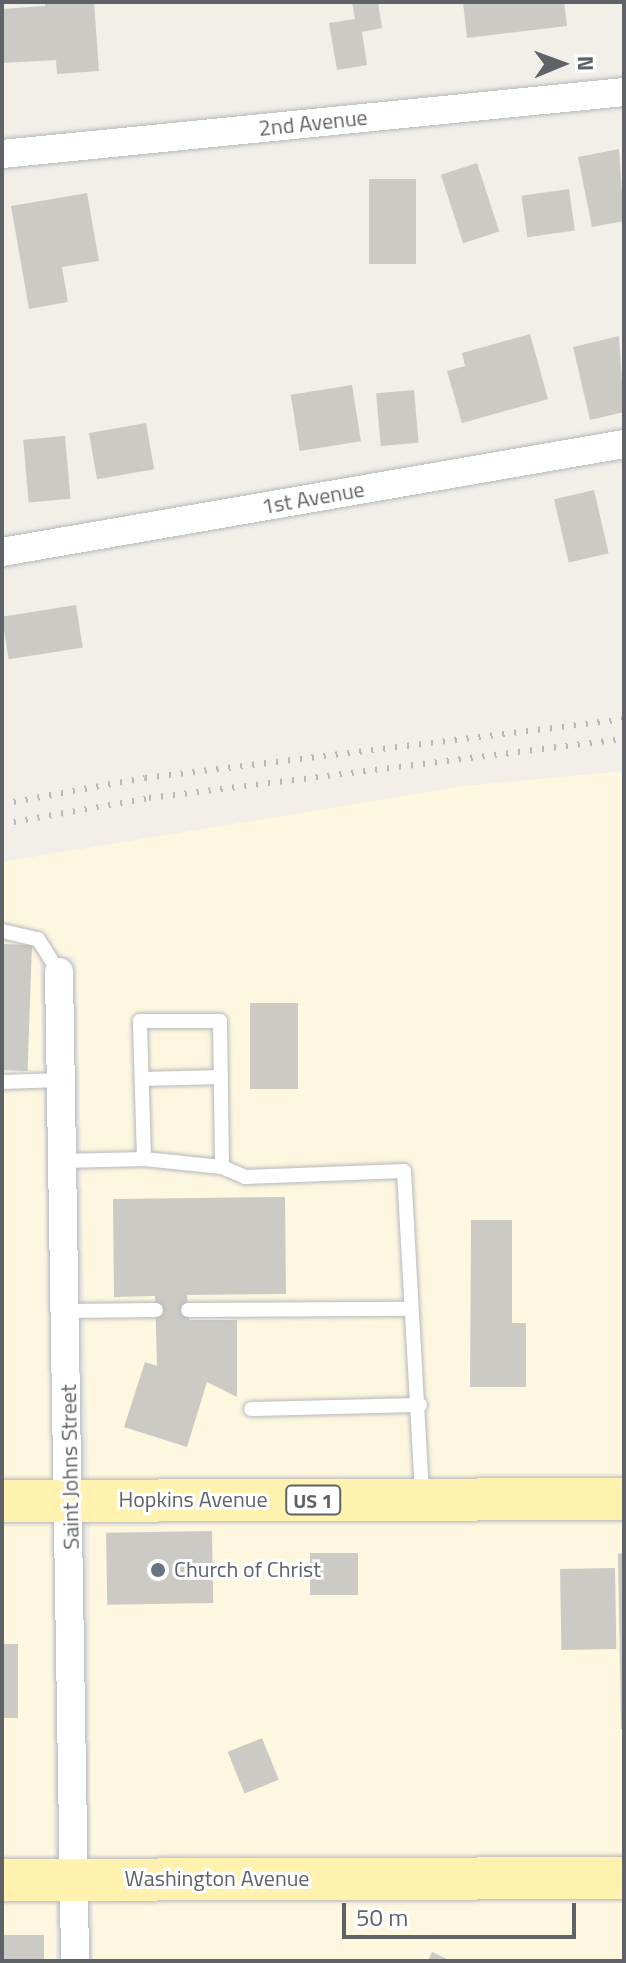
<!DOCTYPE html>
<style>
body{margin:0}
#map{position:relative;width:626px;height:1963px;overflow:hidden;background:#f1efe8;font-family:"Titillium Web",sans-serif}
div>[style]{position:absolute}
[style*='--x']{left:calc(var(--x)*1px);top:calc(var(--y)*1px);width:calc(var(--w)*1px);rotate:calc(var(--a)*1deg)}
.commercial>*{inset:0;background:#fef7e0;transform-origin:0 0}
.building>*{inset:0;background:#cccac5;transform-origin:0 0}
.roads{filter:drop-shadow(0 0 2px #b5b8bc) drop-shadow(0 0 2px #b5b8bc)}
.service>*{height:14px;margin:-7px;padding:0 7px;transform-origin:7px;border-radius:7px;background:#fff}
.minor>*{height:28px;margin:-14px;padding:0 14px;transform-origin:14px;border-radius:14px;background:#fff}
.primary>*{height:42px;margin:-21px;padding:0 21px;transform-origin:21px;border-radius:21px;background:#fff2af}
.rail>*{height:6px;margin-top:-3px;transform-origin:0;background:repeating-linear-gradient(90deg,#b6b7b8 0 2px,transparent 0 12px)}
.dots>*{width:22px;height:22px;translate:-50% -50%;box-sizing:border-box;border:4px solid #fff;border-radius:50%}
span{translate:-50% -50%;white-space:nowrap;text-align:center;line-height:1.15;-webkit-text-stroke:6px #fff;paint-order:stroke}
.shield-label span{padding:2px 6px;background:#fff;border:2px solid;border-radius:6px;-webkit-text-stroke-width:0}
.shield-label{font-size:20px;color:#5f6368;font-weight:700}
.street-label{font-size:22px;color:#5f6368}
.worship-label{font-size:22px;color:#5b616d}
.left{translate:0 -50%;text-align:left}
.frame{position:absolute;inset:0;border:4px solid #5f6368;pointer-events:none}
.north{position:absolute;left:522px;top:24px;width:80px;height:80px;-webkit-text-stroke:6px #fff;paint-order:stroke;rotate:89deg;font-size:22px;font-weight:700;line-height:32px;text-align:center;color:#5f6368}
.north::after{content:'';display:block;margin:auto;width:28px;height:36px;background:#5f6368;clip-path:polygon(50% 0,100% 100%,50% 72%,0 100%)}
.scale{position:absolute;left:342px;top:1903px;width:234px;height:36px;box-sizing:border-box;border:4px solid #5f6368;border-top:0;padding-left:10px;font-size:24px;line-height:28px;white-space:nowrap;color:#5f6368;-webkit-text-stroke:6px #fff;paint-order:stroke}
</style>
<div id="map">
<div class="commercial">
<i style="clip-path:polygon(624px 771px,624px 1482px,89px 1484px,76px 956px,40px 957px,53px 1484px,2px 1485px,2px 862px,465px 786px)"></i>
<i style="left:624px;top:1515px;width:346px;height:534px;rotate:90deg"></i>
<i style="left:53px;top:1516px;width:348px;height:51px;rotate:90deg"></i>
<i style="left:624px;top:1894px;width:67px;height:531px;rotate:90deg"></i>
<i style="left:2px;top:1896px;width:54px;height:65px"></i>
</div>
<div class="building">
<i style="clip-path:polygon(45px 2px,94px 2px,99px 71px,57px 74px,56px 60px,2px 63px,2px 9px,45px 6px)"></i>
<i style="clip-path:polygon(352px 2px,378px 2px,382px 28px,362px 32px,367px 65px,337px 70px,329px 23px,355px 19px)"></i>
<i style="clip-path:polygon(463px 2px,564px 2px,567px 26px,467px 38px)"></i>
<i style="clip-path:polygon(619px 149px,624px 221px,592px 227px,578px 157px)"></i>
<i style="left:477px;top:163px;width:72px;height:38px;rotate:72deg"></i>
<i style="left:369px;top:179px;width:47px;height:85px"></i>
<i style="left:569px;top:189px;width:42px;height:48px;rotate:82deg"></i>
<i style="clip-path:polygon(87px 193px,99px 261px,62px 267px,68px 302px,29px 309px,11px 206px)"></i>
<i style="clip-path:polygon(530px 334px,548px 399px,462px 423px,447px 371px,465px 366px,462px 353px)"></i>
<i style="clip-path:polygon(619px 336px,624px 412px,590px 420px,573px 347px)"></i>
<i style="left:352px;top:385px;width:57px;height:62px;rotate:81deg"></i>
<i style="left:414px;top:390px;width:53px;height:38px;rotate:85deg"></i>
<i style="left:146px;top:423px;width:47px;height:58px;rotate:80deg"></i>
<i style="left:65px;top:436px;width:63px;height:42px;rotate:85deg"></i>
<i style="left:594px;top:490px;width:65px;height:41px;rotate:77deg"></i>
<i style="left:76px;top:605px;width:43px;height:75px;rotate:81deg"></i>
<i style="left:2px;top:944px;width:30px;height:126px;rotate:2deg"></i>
<i style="left:250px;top:1003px;width:48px;height:86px"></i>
<i style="clip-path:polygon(285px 1197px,286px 1294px,187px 1295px,189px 1320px,237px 1320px,237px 1397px,207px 1382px,187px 1447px,124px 1427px,145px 1362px,157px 1366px,155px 1296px,114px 1297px,113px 1199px)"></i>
<i style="clip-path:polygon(471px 1220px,512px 1220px,512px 1323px,526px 1323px,526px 1387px,470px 1387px)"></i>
<i style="left:212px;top:1531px;width:72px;height:106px;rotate:89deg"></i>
<i style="left:310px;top:1553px;width:48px;height:42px"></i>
<i style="clip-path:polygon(624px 1553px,624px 1729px,621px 1729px,618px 1554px)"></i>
<i style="left:615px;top:1568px;width:81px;height:55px;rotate:89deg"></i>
<i style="left:2px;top:1644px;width:16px;height:74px"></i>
<i style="left:262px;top:1738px;width:45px;height:37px;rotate:68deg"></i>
<i style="left:2px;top:1935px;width:42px;height:26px"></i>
<i style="clip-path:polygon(432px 1952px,451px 1961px,428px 1961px)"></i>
</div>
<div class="roads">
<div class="service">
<i style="--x:2;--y:931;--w:37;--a:13"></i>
<i style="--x:38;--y:939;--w:39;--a:58"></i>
<i style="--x:142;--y:1079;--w:79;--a:-1.5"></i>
<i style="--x:2;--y:1082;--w:59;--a:-1.9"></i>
<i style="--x:144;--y:1159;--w:138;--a:-91.7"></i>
<i style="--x:140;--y:1021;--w:80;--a:0"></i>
<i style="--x:220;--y:1021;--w:146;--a:89.2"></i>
<i style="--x:63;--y:1161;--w:81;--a:-1.4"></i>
<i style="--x:144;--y:1159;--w:78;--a:5.9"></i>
<i style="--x:222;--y:1167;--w:25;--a:23"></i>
<i style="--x:245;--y:1177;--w:159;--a:-2.2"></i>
<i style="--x:404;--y:1171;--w:324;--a:86.8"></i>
<i style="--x:188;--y:1310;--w:223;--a:-0.3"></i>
<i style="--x:67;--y:1311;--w:89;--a:-0.6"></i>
<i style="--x:251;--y:1409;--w:169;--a:-1.4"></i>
</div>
<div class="minor">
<i style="--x:2;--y:154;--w:625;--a:-5.69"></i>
<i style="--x:2;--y:552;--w:631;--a:-9.85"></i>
<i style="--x:59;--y:972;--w:989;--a:89.07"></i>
</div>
<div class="primary">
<i style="--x:2;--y:1501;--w:622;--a:-0.18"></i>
<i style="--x:2;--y:1880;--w:622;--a:-0.18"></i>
</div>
</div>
<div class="rail">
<i style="--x:2;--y:804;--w:145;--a:-10.3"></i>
<i style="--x:145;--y:778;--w:483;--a:-7"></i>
<i style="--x:2;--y:824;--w:149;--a:-10"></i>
<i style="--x:149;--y:798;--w:479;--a:-7.1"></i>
</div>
<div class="dots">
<i style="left:158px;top:1570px;background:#6b7280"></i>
</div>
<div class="shield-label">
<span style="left:313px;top:1500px">US 1</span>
</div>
<div class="street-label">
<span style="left:313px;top:123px;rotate:-6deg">2nd Avenue</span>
<span style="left:313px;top:498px;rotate:-10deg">1st Avenue</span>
<span style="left:70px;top:1467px;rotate:-91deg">Saint Johns Street</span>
<span style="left:193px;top:1500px">Hopkins Avenue</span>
<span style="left:217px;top:1879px">Washington Avenue</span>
</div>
<div class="worship-label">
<span class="left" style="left:174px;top:1570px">Church of Christ</span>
</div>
<div class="frame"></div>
<div class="north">N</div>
<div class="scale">50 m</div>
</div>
